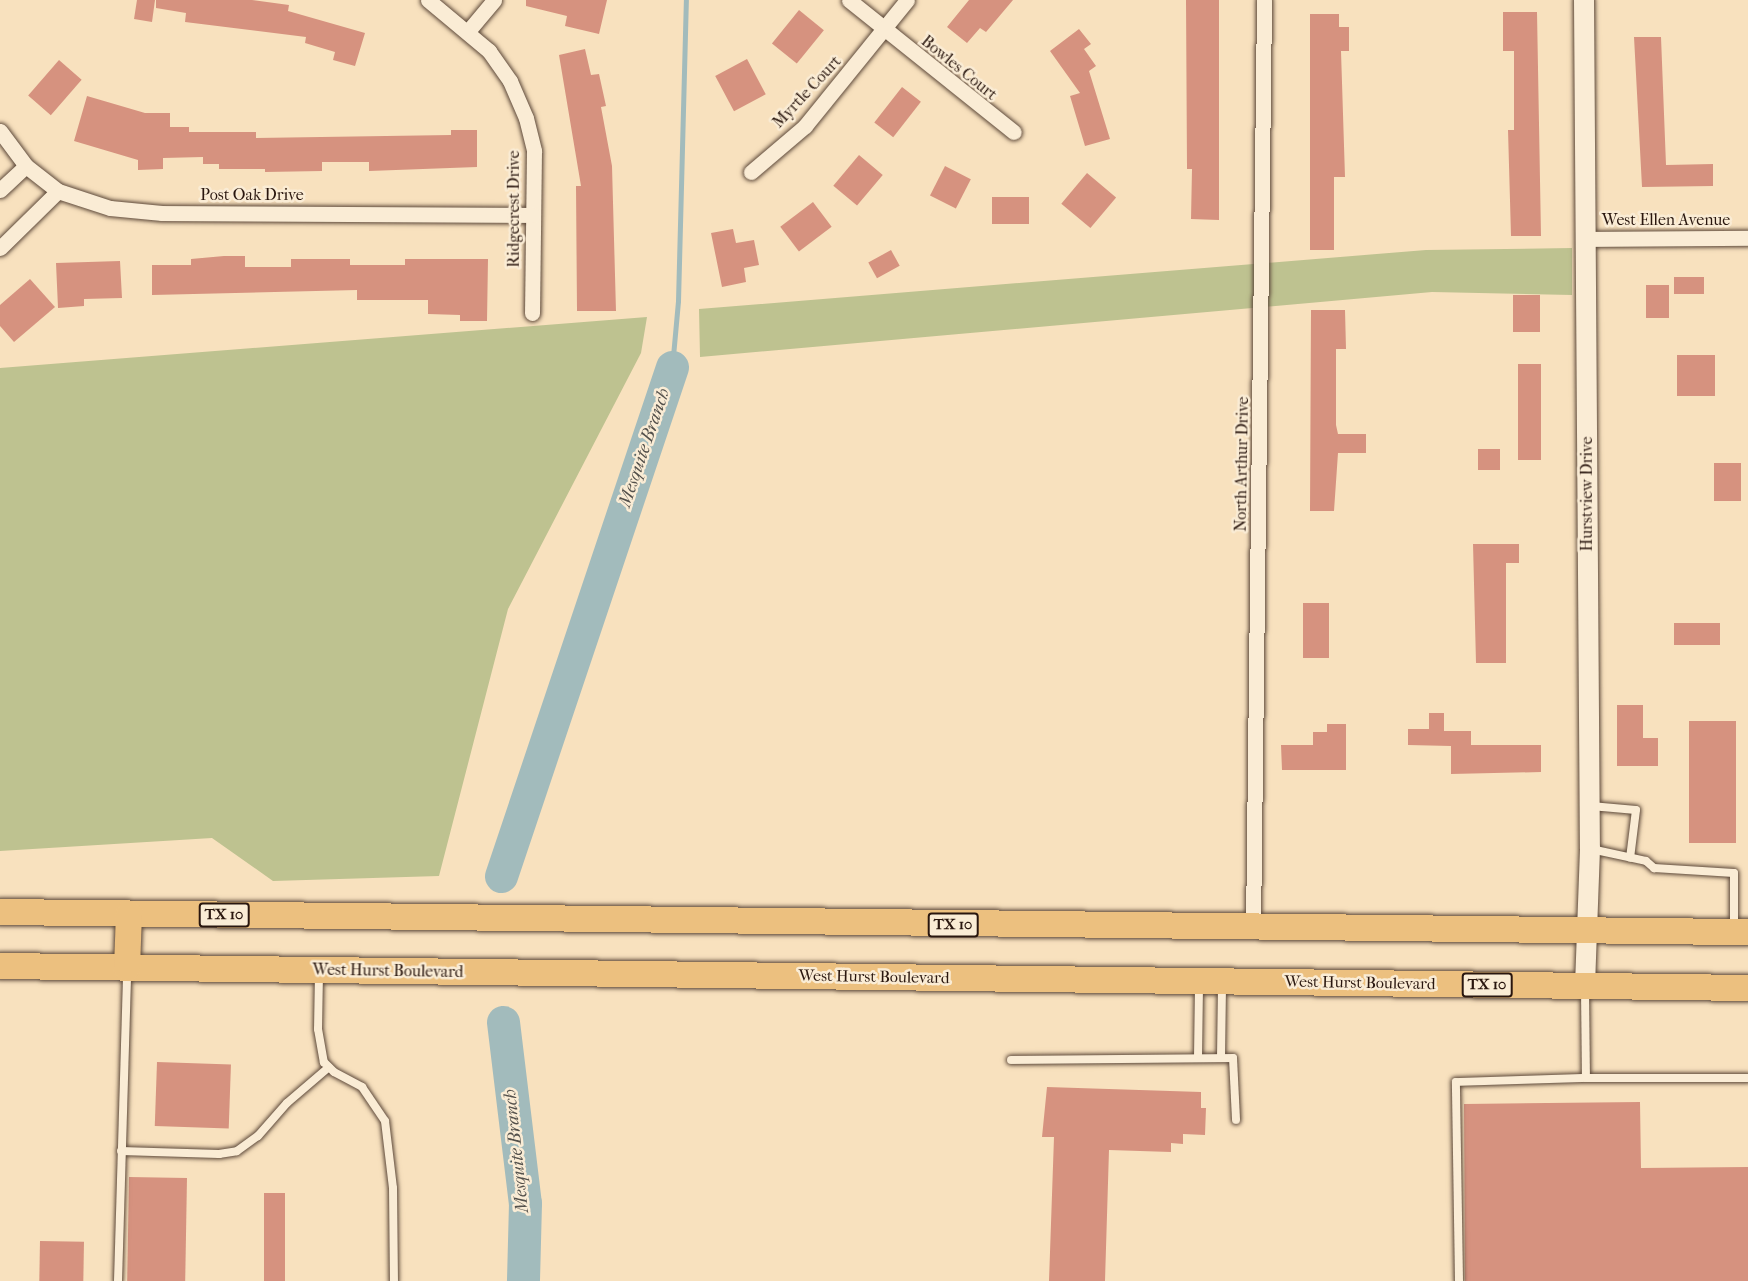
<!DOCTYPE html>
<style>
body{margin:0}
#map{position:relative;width:1748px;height:1281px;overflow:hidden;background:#f8e1be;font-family:"IM FELL French Canon",serif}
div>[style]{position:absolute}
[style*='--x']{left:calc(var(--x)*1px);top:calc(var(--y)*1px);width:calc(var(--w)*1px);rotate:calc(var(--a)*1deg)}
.green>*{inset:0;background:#bec290}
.stream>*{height:5px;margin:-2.5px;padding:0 2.5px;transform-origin:2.5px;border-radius:2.5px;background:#a2bbbc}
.river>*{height:33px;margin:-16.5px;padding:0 16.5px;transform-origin:16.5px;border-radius:16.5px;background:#a2bbbc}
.building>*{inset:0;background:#d6927f;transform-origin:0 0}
.roads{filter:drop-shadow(0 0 2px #5d493a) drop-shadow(0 0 2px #5d493a)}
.service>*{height:8px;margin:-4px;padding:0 4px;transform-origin:4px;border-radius:4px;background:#faecd5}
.minor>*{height:15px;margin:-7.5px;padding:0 7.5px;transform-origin:7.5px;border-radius:7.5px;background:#faecd5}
.tertiary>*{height:20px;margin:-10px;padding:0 10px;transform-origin:10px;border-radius:10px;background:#faecd5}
.primary>*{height:26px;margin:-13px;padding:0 13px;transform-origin:13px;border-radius:13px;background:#ecc07f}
span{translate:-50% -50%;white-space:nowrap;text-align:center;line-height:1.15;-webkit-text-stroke:5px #faecd5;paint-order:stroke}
.shield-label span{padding:2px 4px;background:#faecd5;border:2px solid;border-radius:4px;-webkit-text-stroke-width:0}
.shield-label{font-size:15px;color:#29160e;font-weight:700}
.street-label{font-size:16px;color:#29160e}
.water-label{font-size:18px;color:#53504b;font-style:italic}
</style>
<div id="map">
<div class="green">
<i style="clip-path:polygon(1572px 248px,1572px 295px,1432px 292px,700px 357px,699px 309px,1426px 250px)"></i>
<i style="clip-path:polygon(647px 317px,641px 353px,508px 609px,439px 876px,273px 881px,212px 838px,0 851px,0 368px)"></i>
</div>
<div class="stream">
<i style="--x:672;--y:367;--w:66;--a:-84.8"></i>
<i style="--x:678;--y:301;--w:301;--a:-88.5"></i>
</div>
<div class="river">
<i style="--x:501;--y:876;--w:537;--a:-71.43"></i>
<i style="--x:503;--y:1022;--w:182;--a:83.1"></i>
<i style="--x:525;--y:1203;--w:78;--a:91.5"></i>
</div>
<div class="building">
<i style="clip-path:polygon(137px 0,155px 0,152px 22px,134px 19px)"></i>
<i style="clip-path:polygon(156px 0,252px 0,289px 5px,288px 11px,365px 33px,355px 66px,333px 60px,335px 52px,305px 43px,306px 37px,185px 22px,186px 13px,156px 8px)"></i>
<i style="clip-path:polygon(526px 0,607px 0,599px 34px,565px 26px,567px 16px,526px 6px)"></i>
<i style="clip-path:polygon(969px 0,1013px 0,986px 32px,980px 28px,967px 43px,947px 27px)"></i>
<i style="clip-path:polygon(1186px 0,1219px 0,1219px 220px,1191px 219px,1192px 169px,1187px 169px)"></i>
<i style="left:799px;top:10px;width:32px;height:43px;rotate:39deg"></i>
<i style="clip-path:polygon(1503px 12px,1537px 12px,1541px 236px,1511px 236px,1508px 130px,1514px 130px,1514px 51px,1503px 51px)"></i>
<i style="clip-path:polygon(1310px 14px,1339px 14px,1339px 27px,1349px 27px,1349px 51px,1341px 51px,1345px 177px,1334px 177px,1334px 250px,1310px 250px)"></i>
<i style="clip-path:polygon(1079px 29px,1091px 44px,1084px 49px,1096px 66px,1089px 71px,1110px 139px,1085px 146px,1070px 96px,1080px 93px,1050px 51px)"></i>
<i style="clip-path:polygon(1634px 37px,1661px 37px,1666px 165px,1713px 164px,1713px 186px,1642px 187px)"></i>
<i style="clip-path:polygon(585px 49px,591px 75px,599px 74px,606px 106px,601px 107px,612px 166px,616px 311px,577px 311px,576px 186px,581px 186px,559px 55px)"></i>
<i style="left:747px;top:59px;width:40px;height:36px;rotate:62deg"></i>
<i style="left:59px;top:60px;width:30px;height:47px;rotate:41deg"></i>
<i style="left:902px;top:87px;width:24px;height:45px;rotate:38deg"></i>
<i style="clip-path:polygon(87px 96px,145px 113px,170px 113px,170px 127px,189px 127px,189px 132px,256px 132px,256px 138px,451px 135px,451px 130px,477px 130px,477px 167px,369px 171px,369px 162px,322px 162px,322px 171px,265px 172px,265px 169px,219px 169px,219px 164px,203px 164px,203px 157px,163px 158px,163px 169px,138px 170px,138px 160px,74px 141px)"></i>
<i style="left:859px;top:155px;width:31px;height:40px;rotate:40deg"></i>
<i style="left:945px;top:166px;width:29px;height:33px;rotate:27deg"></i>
<i style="left:1087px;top:173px;width:38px;height:40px;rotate:40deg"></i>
<i style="left:992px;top:197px;width:37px;height:27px"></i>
<i style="left:813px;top:202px;width:31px;height:41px;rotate:53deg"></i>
<i style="clip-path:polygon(733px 229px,736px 243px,754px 240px,759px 265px,744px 268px,746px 282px,722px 287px,711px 233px)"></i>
<i style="left:891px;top:250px;width:18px;height:26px;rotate:61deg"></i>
<i style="clip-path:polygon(224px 256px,245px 256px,245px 267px,291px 267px,291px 259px,350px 259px,350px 265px,405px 265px,405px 259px,488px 259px,487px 321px,460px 321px,460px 315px,428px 314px,428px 300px,357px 300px,357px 290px,152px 295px,152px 265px,191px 265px,191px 259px)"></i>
<i style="clip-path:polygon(120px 261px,122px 298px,84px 299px,84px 306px,58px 308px,56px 263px)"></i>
<i style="left:1674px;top:277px;width:30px;height:17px"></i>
<i style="clip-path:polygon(30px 279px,55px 307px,14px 342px,0 326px,0 305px)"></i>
<i style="left:1646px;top:285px;width:23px;height:33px"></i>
<i style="left:1513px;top:295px;width:27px;height:37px"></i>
<i style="clip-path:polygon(1311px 310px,1345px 310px,1346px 349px,1336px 349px,1336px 425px,1338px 434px,1366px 434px,1366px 453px,1338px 453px,1334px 511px,1310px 511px)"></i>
<i style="left:1677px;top:355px;width:38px;height:41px"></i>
<i style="left:1518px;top:364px;width:23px;height:96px"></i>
<i style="left:1478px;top:449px;width:22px;height:21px"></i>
<i style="left:1714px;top:463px;width:27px;height:38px"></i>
<i style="clip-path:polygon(1473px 544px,1519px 544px,1519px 563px,1506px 563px,1506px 663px,1476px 663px)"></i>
<i style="left:1303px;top:603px;width:26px;height:55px"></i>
<i style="left:1674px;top:623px;width:46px;height:22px"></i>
<i style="clip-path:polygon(1617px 705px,1643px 705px,1643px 738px,1658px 738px,1658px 766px,1617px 766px)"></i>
<i style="clip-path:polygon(1429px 713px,1444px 713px,1444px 731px,1471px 731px,1471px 745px,1541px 745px,1541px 772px,1451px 774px,1451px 746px,1408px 745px,1408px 729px,1429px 729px)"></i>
<i style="left:1689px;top:721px;width:47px;height:122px"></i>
<i style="clip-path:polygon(1327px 724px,1346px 724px,1346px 770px,1282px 770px,1281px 745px,1313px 745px,1313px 732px,1327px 732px)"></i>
<i style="left:157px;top:1062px;width:74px;height:64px;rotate:2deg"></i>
<i style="clip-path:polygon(1047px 1087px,1201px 1092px,1201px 1108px,1206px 1108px,1205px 1135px,1183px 1134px,1183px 1144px,1171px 1143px,1171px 1152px,1109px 1150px,1105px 1281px,1049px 1281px,1054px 1137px,1042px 1137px)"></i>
<i style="clip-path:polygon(1640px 1102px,1641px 1168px,1748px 1167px,1748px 1281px,1465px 1281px,1464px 1104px)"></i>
<i style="left:129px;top:1177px;width:58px;height:104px;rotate:1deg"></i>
<i style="left:264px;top:1193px;width:21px;height:88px"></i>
<i style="left:40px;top:1241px;width:44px;height:40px;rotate:1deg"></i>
</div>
<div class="roads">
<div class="service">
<i style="--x:1591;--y:806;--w:45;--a:5.1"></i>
<i style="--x:1636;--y:810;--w:48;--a:97.1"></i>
<i style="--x:1591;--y:849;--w:56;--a:12.3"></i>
<i style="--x:1646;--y:861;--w:11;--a:41"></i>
<i style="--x:1654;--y:868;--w:80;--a:3.6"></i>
<i style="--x:1734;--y:873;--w:54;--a:90"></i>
<i style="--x:319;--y:973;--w:56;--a:91"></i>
<i style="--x:318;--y:1029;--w:34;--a:80"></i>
<i style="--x:324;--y:1062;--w:14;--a:45"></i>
<i style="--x:334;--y:1072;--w:32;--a:28"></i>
<i style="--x:362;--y:1087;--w:41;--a:55.9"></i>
<i style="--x:385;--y:1121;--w:67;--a:83.2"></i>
<i style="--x:393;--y:1188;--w:93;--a:89.4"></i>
<i style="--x:1585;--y:989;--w:89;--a:89.4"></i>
<i style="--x:1586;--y:1078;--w:162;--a:0"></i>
<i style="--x:1198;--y:1058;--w:73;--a:-89.2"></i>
<i style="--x:1221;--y:1058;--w:73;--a:-89.2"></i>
<i style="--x:1011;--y:1060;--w:222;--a:-0.5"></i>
<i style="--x:1233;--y:1058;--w:62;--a:87.2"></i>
<i style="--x:121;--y:1151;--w:98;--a:1.8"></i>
<i style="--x:219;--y:1154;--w:18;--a:-9"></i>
<i style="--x:237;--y:1151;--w:26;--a:-36"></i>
<i style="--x:258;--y:1136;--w:44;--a:-48.7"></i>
<i style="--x:287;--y:1103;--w:55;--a:-40.6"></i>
<i style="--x:118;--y:1281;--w:309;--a:-88.3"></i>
<i style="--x:1459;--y:1281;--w:199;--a:-90.9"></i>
<i style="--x:1456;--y:1082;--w:130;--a:-1.8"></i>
</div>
<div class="minor">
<i style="--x:428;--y:0;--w:80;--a:39.9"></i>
<i style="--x:489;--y:51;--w:37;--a:55"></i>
<i style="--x:510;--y:81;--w:40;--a:66.6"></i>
<i style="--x:526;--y:118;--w:34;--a:76"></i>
<i style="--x:534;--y:151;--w:162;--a:90.7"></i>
<i style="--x:849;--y:0;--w:211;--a:38.7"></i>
<i style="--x:469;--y:30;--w:39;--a:-50"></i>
<i style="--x:0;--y:131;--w:44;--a:53.4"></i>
<i style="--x:26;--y:166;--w:41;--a:38"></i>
<i style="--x:58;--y:191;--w:55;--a:18.1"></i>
<i style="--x:110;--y:208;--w:52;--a:5.5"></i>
<i style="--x:162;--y:213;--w:371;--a:0.3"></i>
<i style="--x:751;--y:172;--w:71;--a:-40.4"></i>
<i style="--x:805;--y:126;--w:162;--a:-51"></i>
<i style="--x:0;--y:190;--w:35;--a:-43"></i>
<i style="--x:1585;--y:239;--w:163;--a:-0.4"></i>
<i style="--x:0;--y:248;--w:81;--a:-44.5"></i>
<i style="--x:1253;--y:929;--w:929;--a:-89.32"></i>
</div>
<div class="tertiary">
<i style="--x:1584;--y:0;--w:849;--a:89.6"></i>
<i style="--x:1590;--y:849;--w:139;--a:92.1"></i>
</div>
<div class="primary">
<i style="--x:0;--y:912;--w:1748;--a:0.66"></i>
<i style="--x:0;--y:966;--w:1748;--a:0.72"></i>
<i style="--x:127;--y:968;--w:54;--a:-87.9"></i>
</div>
</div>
<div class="shield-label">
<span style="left:224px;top:915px">TX 10</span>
<span style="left:953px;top:925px">TX 10</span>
<span style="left:1487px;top:985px">TX 10</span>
</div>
<div class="street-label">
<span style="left:959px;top:68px;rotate:39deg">Bowles Court</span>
<span style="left:807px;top:92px;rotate:-47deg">Myrtle Court</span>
<span style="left:252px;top:195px">Post Oak Drive</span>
<span style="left:514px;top:209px;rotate:-90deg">Ridgecrest Drive</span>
<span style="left:1666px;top:220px">West Ellen Avenue</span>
<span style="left:1242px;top:464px;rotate:-89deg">North Arthur Drive</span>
<span style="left:1587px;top:494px;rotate:-90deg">Hurstview Drive</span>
<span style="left:388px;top:971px;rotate:1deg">West Hurst Boulevard</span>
<span style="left:874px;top:977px;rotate:1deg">West Hurst Boulevard</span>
<span style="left:1360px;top:983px;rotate:1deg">West Hurst Boulevard</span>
</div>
<div class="water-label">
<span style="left:645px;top:448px;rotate:-71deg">Mesquite Branch</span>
<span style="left:517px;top:1151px;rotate:-96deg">Mesquite Branch</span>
</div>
</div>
